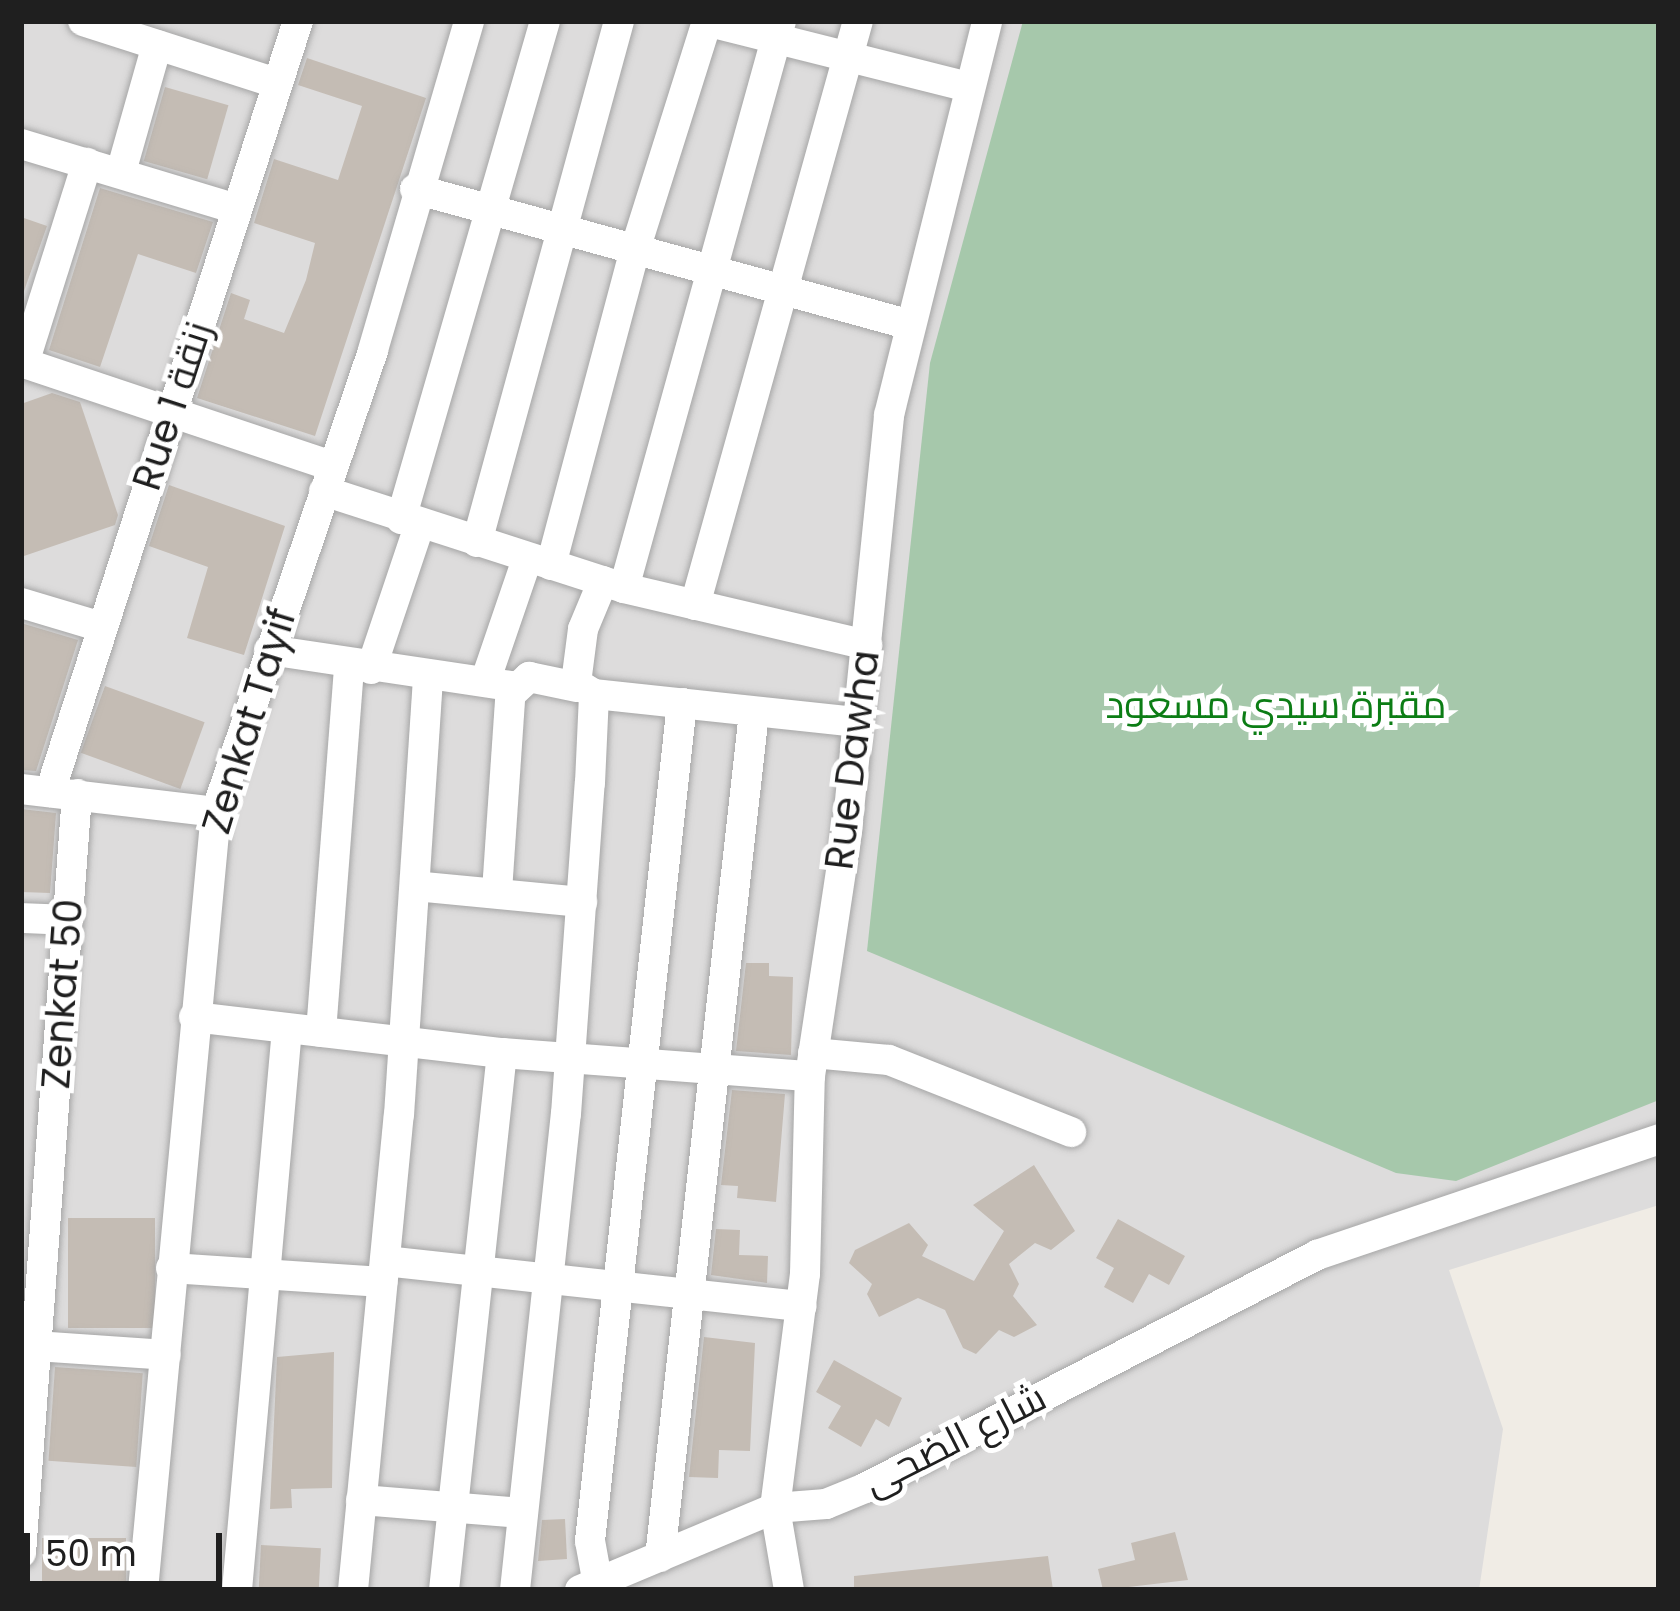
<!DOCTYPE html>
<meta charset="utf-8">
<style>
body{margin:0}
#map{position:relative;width:1680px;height:1611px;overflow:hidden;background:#f0ece5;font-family:Poppins,Cairo,sans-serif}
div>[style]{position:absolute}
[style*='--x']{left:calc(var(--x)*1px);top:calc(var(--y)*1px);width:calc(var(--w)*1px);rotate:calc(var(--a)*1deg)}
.residential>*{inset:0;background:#dddcdc}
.cemetery>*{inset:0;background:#a6c8ab}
.building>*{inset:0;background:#c4bcb4;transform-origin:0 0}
.roads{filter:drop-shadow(0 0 3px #a6a6a6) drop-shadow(0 0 3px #a6a6a6)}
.street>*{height:30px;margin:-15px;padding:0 15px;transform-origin:15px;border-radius:15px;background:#fff}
span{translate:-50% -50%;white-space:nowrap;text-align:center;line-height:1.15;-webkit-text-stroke:10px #fff;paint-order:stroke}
.street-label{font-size:39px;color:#1f1f1f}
.park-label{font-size:39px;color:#0c7d15}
.frame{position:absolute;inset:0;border:24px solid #1f1f1f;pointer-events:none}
.scale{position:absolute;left:24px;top:1533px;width:198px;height:54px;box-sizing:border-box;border:6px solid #1f1f1f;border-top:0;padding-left:15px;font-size:36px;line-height:42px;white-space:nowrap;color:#1f1f1f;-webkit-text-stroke:9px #fff;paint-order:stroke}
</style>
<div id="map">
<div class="residential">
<i style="clip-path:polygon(21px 21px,1659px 21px,1659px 1205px,1449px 1270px,1503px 1429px,1479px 1590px,21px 1590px)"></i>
</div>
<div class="cemetery">
<i style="clip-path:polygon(1023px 21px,1659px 21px,1659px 1100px,1456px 1181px,1396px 1173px,867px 951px,930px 363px)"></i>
</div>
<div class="building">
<i style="clip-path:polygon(307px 58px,426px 98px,315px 436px,197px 398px,231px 293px,250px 300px,244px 319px,284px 333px,306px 280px,315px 243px,254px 223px,274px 159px,338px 180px,362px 106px,298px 85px)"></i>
<i style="left:165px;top:87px;width:66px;height:77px;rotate:16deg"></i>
<i style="clip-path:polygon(100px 188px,213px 222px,196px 273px,138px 254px,100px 367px,49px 350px)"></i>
<i style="clip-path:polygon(21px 217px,47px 226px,24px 291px,21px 290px)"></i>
<i style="clip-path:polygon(52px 393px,80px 402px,118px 515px,115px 525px,21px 557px,21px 404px)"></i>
<i style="clip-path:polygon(169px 485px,285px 526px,244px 655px,187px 638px,208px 567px,149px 546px)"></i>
<i style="clip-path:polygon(21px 623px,78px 640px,36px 771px,21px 770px)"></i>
<i style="left:105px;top:686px;width:106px;height:71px;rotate:20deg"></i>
<i style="clip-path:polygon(21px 809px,56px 813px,50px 893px,21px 892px)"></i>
<i style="clip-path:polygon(746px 963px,769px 963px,769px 976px,793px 977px,791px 1055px,736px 1051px)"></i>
<i style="clip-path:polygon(732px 1090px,785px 1094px,776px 1202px,737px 1198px,738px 1186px,721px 1185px)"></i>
<i style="clip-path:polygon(1034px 1165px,1075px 1231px,1051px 1250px,1035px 1243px,1009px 1264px,1019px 1284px,1013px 1296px,1037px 1325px,1014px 1337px,999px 1330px,976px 1354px,963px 1348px,945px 1310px,918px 1298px,879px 1317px,867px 1294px,872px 1284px,849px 1263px,855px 1250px,909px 1223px,928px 1245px,922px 1256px,974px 1281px,1004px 1231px,973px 1205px)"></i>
<i style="left:68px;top:1218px;width:87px;height:110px"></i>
<i style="clip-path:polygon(1118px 1219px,1185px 1256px,1169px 1285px,1149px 1274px,1133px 1303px,1104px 1287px,1114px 1268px,1096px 1258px)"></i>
<i style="clip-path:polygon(716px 1229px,740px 1230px,739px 1255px,768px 1256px,767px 1283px,711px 1275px)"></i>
<i style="clip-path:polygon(704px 1337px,755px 1343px,750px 1451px,719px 1450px,718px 1478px,689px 1477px)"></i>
<i style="clip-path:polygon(334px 1352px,332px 1488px,291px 1489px,292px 1508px,270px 1509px,277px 1357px)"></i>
<i style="clip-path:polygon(834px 1360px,902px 1398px,889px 1427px,876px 1419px,861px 1447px,828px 1428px,841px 1406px,816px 1392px)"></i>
<i style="left:55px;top:1367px;width:88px;height:94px;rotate:4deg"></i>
<i style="clip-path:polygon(565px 1519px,567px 1559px,538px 1561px,542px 1520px)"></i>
<i style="clip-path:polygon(1175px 1532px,1188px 1580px,1103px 1590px,1098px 1569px,1135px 1560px,1131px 1543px)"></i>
<i style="left:42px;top:1538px;width:84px;height:52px"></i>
<i style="left:261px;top:1545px;width:60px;height:45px;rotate:3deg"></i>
<i style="clip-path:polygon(1048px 1556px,1053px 1590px,854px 1590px,854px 1576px)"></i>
</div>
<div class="roads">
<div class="street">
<i style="--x:83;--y:21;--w:203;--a:17.8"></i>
<i style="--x:706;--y:21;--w:270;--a:14.1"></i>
<i style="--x:21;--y:144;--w:221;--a:16.8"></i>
<i style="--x:121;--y:172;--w:132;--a:-74.2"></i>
<i style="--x:415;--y:189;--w:510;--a:15.34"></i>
<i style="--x:21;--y:362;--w:327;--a:18.5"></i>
<i style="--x:24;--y:363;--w:210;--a:-72.5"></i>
<i style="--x:324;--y:491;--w:315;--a:17.9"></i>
<i style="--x:624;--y:588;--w:250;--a:13.2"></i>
<i style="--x:401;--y:519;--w:518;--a:-73.87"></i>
<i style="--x:477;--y:542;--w:540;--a:-74.75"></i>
<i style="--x:551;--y:565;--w:323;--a:-75.1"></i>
<i style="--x:634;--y:253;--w:243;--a:-72.5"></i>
<i style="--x:624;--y:588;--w:588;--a:-74.52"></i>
<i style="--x:21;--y:603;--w:80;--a:16.6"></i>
<i style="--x:695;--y:605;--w:606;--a:-74.41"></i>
<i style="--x:269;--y:650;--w:245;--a:8.5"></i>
<i style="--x:511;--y:686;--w:207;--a:93.9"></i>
<i style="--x:371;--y:669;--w:151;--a:-71.4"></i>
<i style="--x:486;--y:679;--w:127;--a:-71.1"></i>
<i style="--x:514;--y:691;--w:21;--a:-43"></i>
<i style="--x:529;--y:677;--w:49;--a:11.8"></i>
<i style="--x:594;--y:694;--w:262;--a:6.1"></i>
<i style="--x:21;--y:789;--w:196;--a:6.7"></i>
<i style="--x:50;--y:792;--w:810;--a:-72.17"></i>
<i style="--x:415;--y:886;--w:168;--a:5.5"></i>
<i style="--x:21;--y:918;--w:47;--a:2.4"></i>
<i style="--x:194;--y:1017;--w:310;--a:6.7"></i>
<i style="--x:502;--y:1053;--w:309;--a:4.3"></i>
<i style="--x:321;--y:1032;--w:367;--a:-85.6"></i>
<i style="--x:813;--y:1053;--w:76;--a:5.3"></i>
<i style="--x:889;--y:1060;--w:196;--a:21.6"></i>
<i style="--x:385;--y:1261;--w:419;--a:6.2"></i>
<i style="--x:171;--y:1268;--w:212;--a:3.8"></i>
<i style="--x:21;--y:1345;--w:145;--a:3.9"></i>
<i style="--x:361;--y:1500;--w:162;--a:4.6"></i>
<i style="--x:21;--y:1553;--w:761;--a:-85.78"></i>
<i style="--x:660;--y:1557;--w:850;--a:-83.65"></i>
<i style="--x:143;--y:1590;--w:781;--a:-84.64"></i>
<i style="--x:216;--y:812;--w:488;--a:-71.2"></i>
<i style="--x:373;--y:350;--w:343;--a:-73.7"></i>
<i style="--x:237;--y:1590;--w:563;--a:-84.91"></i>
<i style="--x:353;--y:1590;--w:477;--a:-84.5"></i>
<i style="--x:399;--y:1115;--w:438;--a:-86.2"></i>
<i style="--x:444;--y:1590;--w:540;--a:-83.84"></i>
<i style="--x:515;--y:1590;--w:479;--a:-83.9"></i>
<i style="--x:566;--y:1114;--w:332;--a:-85.9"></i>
<i style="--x:590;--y:783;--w:89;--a:-87.4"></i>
<i style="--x:594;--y:694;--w:21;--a:-149"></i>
<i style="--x:576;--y:683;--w:54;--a:-82.6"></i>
<i style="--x:583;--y:629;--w:52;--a:-67.4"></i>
<i style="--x:580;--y:1590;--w:212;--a:-22.8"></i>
<i style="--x:775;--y:1508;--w:51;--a:-4.5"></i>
<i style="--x:826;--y:1504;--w:42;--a:-22.3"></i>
<i style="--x:865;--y:1488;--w:509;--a:-27.27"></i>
<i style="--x:1317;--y:1255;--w:361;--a:-18.7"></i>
<i style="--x:599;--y:1590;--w:50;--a:-100.4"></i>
<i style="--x:590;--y:1541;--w:843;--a:-83.73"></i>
<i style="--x:789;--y:1590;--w:83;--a:-99.7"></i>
<i style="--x:775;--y:1508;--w:236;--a:-82.7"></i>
<i style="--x:805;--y:1274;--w:198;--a:-88.6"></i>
<i style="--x:810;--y:1076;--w:249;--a:-81.4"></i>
<i style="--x:847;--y:830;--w:417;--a:-84.2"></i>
<i style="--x:889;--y:415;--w:406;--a:-76"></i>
</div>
</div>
<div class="street-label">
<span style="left:173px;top:406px;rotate:-72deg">Rue 1 زنقة</span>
<span style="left:250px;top:721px;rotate:-73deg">Zenkat Tayif</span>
<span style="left:853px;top:760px;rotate:-83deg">Rue Dawha</span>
<span style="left:63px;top:994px;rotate:-86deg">Zenkat 50</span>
<span style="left:955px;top:1440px;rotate:-27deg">شارع الضحى</span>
</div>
<div class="park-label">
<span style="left:1276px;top:705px">مقبرة سيدي مسعود</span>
</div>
<div class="frame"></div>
<div class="scale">50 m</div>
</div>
